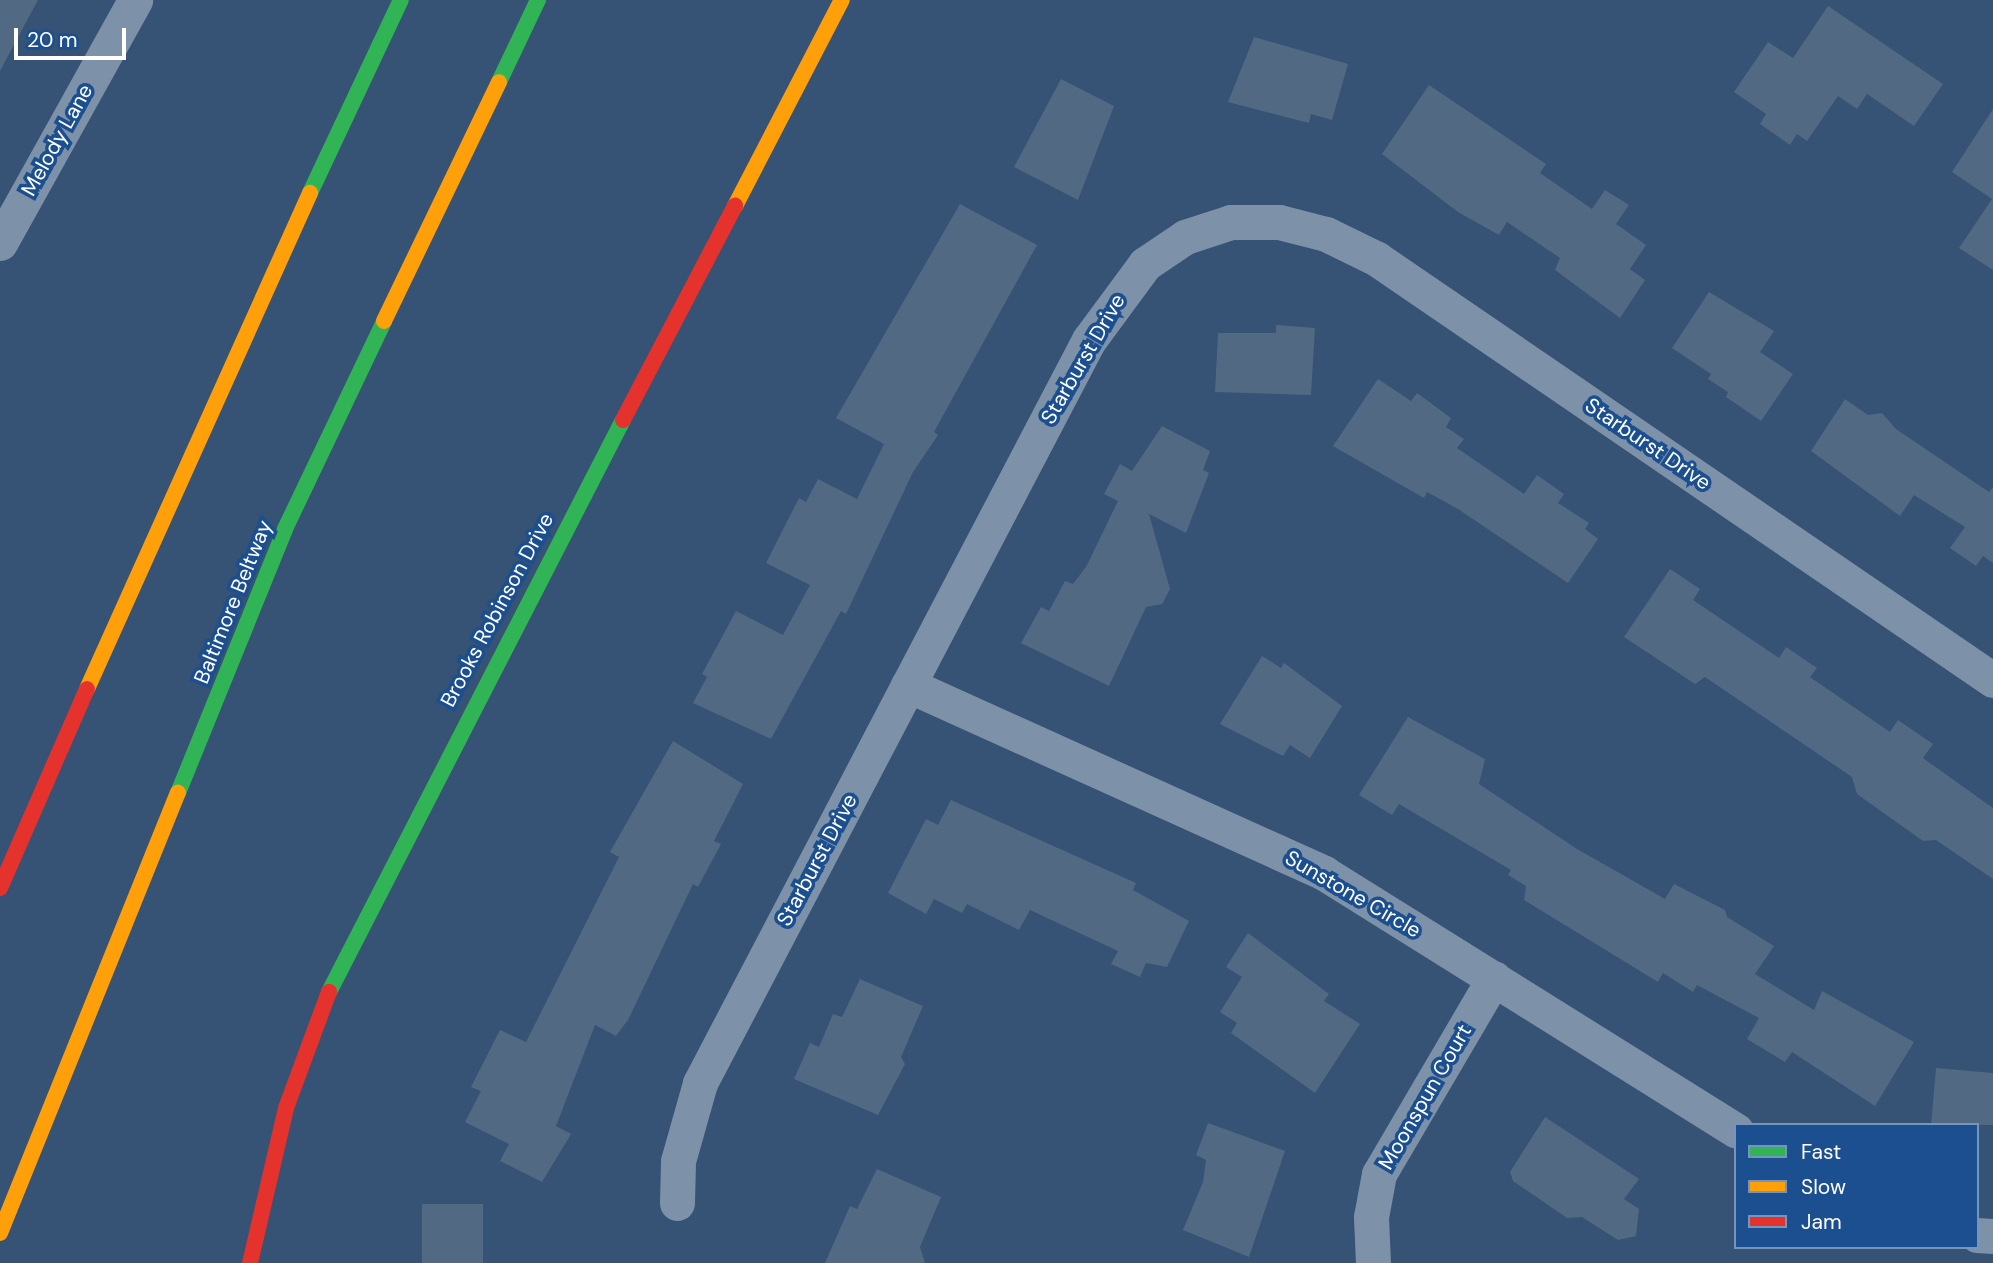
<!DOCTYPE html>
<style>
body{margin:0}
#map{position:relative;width:1993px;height:1263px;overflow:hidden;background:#365274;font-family:"DM Sans",sans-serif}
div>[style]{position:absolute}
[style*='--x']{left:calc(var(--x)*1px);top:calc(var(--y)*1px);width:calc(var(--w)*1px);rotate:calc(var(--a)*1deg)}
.building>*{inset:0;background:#526984;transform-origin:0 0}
.street>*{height:35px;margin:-17.5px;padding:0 17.5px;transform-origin:17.5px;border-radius:17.5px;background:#7d92a8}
.fast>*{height:16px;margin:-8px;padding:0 8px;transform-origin:8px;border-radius:8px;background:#30b455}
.slow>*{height:16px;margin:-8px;padding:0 8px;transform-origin:8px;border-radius:8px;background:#ff9f0a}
.jam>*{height:16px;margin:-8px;padding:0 8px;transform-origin:8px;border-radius:8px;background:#e5322d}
span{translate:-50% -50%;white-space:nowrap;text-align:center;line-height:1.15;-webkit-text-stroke:7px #1b4f8f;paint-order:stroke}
.street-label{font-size:21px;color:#fff}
.legend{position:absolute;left:1734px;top:1123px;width:245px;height:126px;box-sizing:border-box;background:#1b4f8f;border:2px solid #7695bc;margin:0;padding:9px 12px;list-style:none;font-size:21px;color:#fff}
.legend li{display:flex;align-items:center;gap:14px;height:35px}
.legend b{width:35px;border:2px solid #7695bc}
.scale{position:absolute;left:14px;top:28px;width:112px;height:32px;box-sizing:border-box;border:4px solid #fff;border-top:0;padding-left:9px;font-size:21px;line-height:24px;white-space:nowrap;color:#fff;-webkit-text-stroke:5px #1b4f8f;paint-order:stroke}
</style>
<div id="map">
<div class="building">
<i style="clip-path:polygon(0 0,38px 0,0 71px)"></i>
<i style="clip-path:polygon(1828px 6px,1943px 84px,1914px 126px,1867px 94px,1857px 109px,1838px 96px,1807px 141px,1797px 134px,1790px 145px,1760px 124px,1766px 114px,1734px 92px,1768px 42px,1793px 58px)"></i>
<i style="clip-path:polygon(1254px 37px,1348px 64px,1332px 120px,1311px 114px,1309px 123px,1228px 102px)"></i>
<i style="clip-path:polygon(1061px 79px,1114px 106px,1078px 200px,1014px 167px)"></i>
<i style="clip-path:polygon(1429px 85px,1546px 164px,1540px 173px,1592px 209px,1605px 190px,1629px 205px,1616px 224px,1646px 245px,1630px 269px,1645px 280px,1620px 318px,1555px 270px,1560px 258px,1507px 222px,1499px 235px,1458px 212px,1382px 154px)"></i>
<i style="clip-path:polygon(1993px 109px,1993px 270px,1959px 248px,1992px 199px,1952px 172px)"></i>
<i style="clip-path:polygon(960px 204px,1037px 245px,934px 432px,938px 435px,913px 472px,846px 614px,841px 611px,771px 739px,693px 703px,707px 677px,702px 674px,736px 611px,783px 635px,810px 585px,766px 563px,799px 498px,806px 502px,818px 479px,857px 499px,884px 444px,836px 418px)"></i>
<i style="clip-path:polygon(1709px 292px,1774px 331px,1760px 352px,1793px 374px,1761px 421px,1726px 397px,1728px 392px,1708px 379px,1711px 374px,1672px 348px)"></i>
<i style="clip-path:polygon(1276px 325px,1315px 328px,1311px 395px,1215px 392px,1218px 333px,1276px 333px)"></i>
<i style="clip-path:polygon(1378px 379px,1411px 401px,1417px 393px,1451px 418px,1446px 427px,1464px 439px,1457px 448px,1524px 494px,1537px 475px,1564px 494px,1558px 503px,1589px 523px,1585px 529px,1598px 539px,1568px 583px,1458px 509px,1427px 492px,1424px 498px,1333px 446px)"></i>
<i style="clip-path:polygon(1845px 399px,1868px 415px,1882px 413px,1896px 429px,1989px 492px,1993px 487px,1993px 563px,1983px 556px,1976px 566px,1950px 548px,1965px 527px,1914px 495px,1900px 516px,1811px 451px)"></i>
<i style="clip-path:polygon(1162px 426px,1210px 451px,1203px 470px,1209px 473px,1186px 533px,1149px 514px,1170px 589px,1162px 604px,1146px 607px,1109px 686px,1021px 643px,1041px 607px,1049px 611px,1065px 581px,1073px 584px,1086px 567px,1118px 501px,1104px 494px,1120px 464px,1132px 471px)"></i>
<i style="clip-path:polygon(1670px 569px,1700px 589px,1693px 600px,1779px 658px,1786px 647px,1817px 668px,1810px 677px,1890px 732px,1898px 720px,1933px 744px,1923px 758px,1993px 808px,1993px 879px,1936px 840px,1923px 841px,1857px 794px,1852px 777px,1705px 677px,1695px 684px,1624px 637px)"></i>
<i style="clip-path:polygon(1262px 656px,1281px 668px,1284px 663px,1342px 706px,1310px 758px,1290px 745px,1283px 756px,1220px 724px)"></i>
<i style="clip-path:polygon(1408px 717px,1485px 759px,1479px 784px,1577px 849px,1665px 899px,1674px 884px,1725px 910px,1727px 917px,1774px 946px,1755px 974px,1814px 1010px,1822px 991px,1914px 1042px,1875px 1106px,1792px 1052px,1785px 1062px,1747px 1039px,1759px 1018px,1697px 985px,1693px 992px,1663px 973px,1658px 982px,1524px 900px,1526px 886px,1508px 875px,1511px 870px,1399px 804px,1392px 815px,1359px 795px)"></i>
<i style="clip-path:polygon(673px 741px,743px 784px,714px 841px,721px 844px,698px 887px,693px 884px,628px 1020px,616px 1036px,595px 1025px,556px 1126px,571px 1134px,542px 1182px,500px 1161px,509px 1144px,465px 1122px,481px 1091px,471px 1087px,500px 1030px,526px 1042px,619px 857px,610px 852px)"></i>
<i style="clip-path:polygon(951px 800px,1136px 883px,1133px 890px,1189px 921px,1167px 967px,1146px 963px,1140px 977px,1111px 964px,1118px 951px,1030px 910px,1019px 930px,967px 904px,962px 913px,934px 899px,926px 914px,888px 893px,926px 819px,938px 825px)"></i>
<i style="clip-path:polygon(1248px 933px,1329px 994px,1324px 1001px,1360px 1024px,1315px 1093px,1231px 1033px,1237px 1023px,1220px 1012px,1242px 977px,1226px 967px)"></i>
<i style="clip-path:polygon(860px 979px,923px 1006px,901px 1057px,905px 1064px,878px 1115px,794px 1079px,810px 1043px,819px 1047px,833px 1014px,842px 1017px)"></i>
<i style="clip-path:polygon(1936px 1068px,1993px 1073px,1993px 1125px,1931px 1125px)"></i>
<i style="clip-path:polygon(1545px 1117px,1639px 1179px,1624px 1199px,1639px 1209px,1636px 1236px,1618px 1240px,1582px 1217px,1567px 1218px,1513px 1181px,1510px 1172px)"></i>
<i style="clip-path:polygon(1208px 1123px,1285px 1151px,1249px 1257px,1183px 1230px,1203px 1182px,1206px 1160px,1196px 1155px)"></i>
<i style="clip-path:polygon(877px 1169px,941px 1197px,920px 1247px,925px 1263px,825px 1263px,850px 1206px,857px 1209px)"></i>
<i style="left:483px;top:1204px;width:59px;height:61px;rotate:90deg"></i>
</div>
<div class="street">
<i style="--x:0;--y:243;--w:278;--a:-60.9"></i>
<i style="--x:908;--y:685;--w:457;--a:24.3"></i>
<i style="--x:1324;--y:873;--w:486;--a:32"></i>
<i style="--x:677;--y:1203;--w:42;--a:-88.6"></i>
<i style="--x:678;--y:1161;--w:81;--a:-74.2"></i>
<i style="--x:700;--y:1083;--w:839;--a:-62.37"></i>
<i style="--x:1089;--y:340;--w:94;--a:-53.6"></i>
<i style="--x:1145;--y:264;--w:48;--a:-34"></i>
<i style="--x:1185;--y:237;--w:48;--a:-18.1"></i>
<i style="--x:1231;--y:222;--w:48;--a:0"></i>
<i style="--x:1279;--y:222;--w:49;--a:14.3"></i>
<i style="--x:1326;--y:234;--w:57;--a:26.1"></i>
<i style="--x:1377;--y:259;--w:746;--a:34.35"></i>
<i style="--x:1977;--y:1235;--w:16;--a:4"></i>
<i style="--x:1373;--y:1263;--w:46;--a:-92.5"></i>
<i style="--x:1371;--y:1217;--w:44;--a:-79.5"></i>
<i style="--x:1379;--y:1174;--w:227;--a:-59.6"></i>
</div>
<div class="fast">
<i style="--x:499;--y:82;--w:91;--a:-64.6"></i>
<i style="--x:310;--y:193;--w:213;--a:-64.8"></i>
<i style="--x:178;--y:793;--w:285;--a:-67.9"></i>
<i style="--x:285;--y:529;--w:230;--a:-64.5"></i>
<i style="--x:329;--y:992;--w:643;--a:-62.8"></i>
</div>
<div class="slow">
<i style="--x:735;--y:206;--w:232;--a:-62.6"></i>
<i style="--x:384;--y:321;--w:265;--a:-64.3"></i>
<i style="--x:87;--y:689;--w:544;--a:-65.79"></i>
<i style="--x:0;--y:1233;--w:475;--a:-68"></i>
</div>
<div class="jam">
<i style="--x:623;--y:420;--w:242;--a:-62.4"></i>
<i style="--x:0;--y:888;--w:217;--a:-66.4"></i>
<i style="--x:250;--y:1263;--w:159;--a:-76.9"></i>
<i style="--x:286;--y:1108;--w:124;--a:-69.7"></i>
</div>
<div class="street-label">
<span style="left:57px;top:140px;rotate:-61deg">Melody Lane</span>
<span style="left:1083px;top:359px;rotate:-60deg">Starburst Drive</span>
<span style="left:1648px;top:444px;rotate:34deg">Starburst Drive</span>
<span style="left:233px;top:602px;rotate:-68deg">Baltimore Beltway</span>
<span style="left:497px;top:610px;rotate:-62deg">Brooks Robinson Drive</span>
<span style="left:817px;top:860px;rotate:-62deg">Starburst Drive</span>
<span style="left:1353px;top:894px;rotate:30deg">Sunstone Circle</span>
<span style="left:1425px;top:1097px;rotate:-60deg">Moonspun Court</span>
</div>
<ul class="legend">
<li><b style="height:9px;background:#30b455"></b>Fast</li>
<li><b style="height:9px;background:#ff9f0a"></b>Slow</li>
<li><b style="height:9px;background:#e5322d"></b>Jam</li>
</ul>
<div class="scale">20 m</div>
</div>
